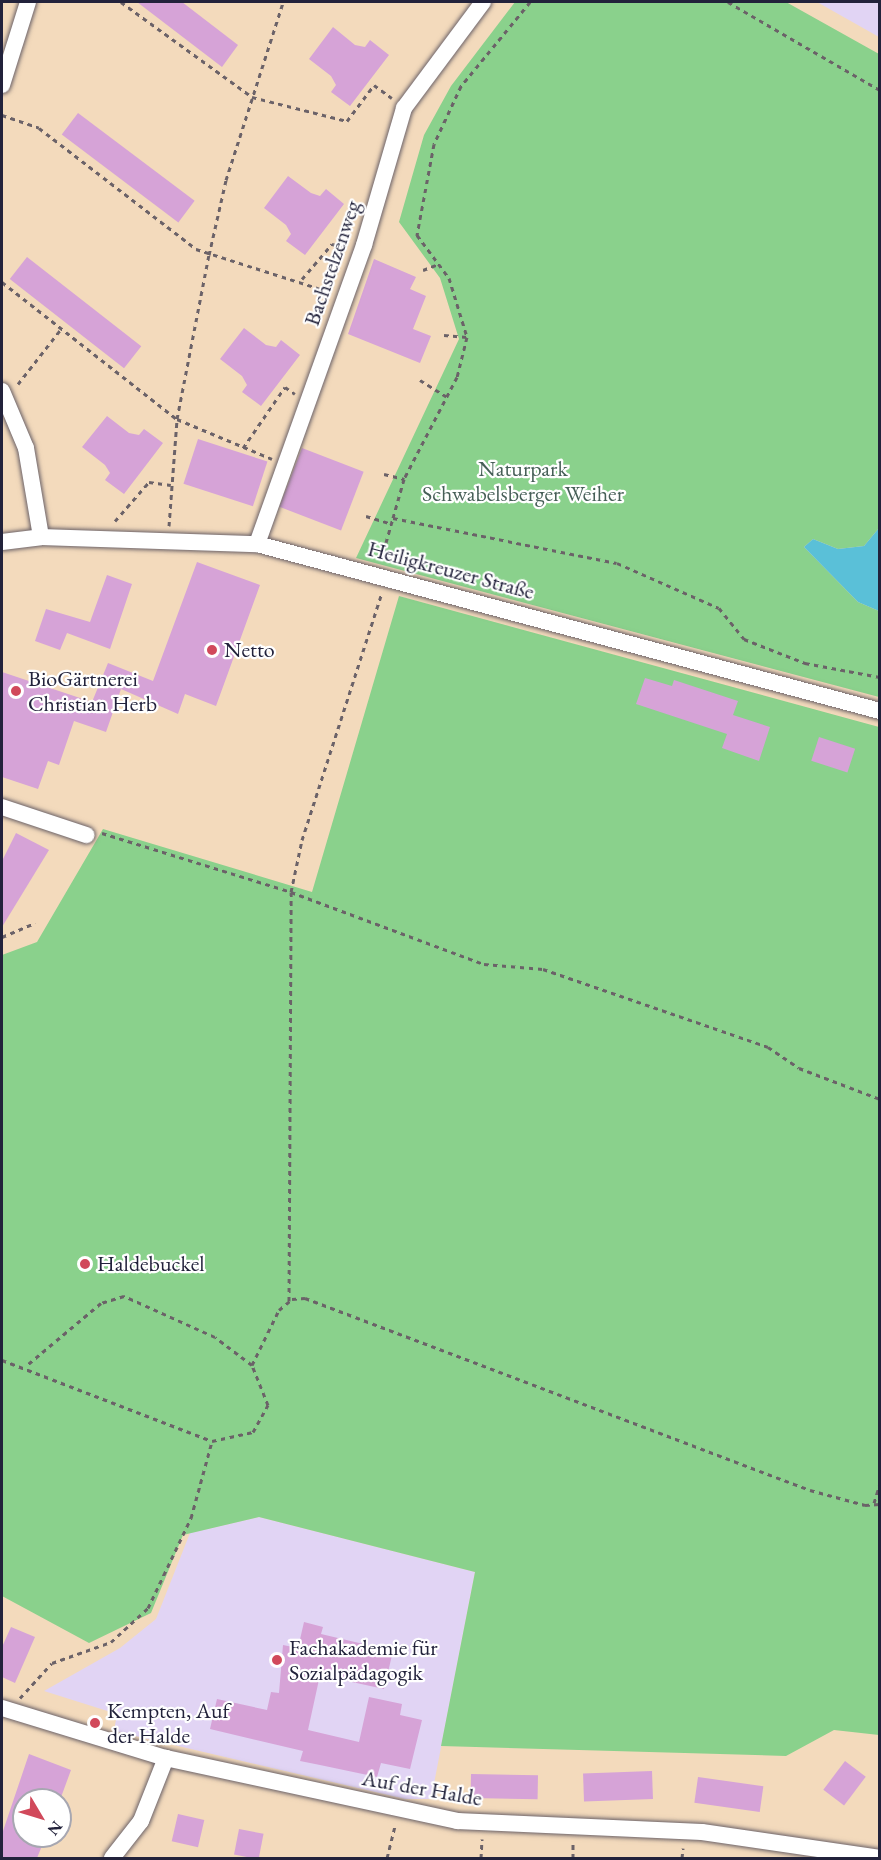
<!DOCTYPE html>
<meta charset="utf-8">
<style>
body{margin:0}
#map{position:relative;width:881px;height:1860px;overflow:hidden;background:#f3dabc;font-family:"EB Garamond",serif}
div>[style]{position:absolute}
[style*='--x']{left:calc(var(--x)*1px);top:calc(var(--y)*1px);width:calc(var(--w)*1px);rotate:calc(var(--a)*1deg)}
.built>*{inset:0;background:#e1d4f4}
.green>*{inset:0;background:#8ad18c}
.water>*{inset:0;background:#5ac0d8}
.building>*{inset:0;background:#d6a3d7;transform-origin:0 0}
.path>*{height:3px;margin-top:-1.5px;transform-origin:0;background:repeating-linear-gradient(90deg,#6b6268 0 4.5px,transparent 0 9px)}
.roads{filter:drop-shadow(0 0 2px #6b6268) drop-shadow(0 0 2px #6b6268)}
.street>*{height:16px;margin:-8px;padding:0 8px;transform-origin:8px;border-radius:8px;background:#fff}
.dots>*{width:16px;height:16px;translate:-50% -50%;box-sizing:border-box;border:3px solid #fff;border-radius:50%}
span{translate:-50% -50%;white-space:nowrap;text-align:center;line-height:1.15;-webkit-text-stroke:4.5px #fff;paint-order:stroke}
.street-label{font-size:22px;color:#22223b}
.park-label{font-size:22px;color:#465f57}
.poi-label{font-size:22px;color:#22223b}
.left{translate:0 -50%;text-align:left}
.frame{position:absolute;inset:0;border:3px solid #22223b;pointer-events:none}
.north{position:absolute;left:12px;top:1788px;width:60px;height:60px;box-sizing:border-box;background:#fff;border:2px solid #a7a7b1;border-radius:50%;rotate:128deg;font-size:16px;font-weight:700;line-height:24px;text-align:center;color:#22223b}
.north::after{content:'';display:block;margin:auto;width:21px;height:27px;background:#d1495b;clip-path:polygon(50% 0,100% 100%,50% 72%,0 100%)}
</style>
<div id="map">
<div class="built">
<i style="clip-path:polygon(817px 2px,879px 2px,879px 37px)"></i>
<i style="clip-path:polygon(259px 1517px,475px 1572px,431px 1799px,405px 1799px,114px 1731px,117px 1714px,44px 1691px,120px 1648px,156px 1619px,190px 1533px)"></i>
</div>
<div class="green">
<i style="clip-path:polygon(515px 2px,786px 2px,879px 54px,879px 528px,864px 546px,838px 549px,813px 539px,804px 547px,858px 602px,879px 611px,879px 697px,356px 558px,459px 339px,440px 278px,399px 222px,424px 135px,451px 86px)"></i>
<i style="clip-path:polygon(399px 596px,879px 727px,879px 1735px,834px 1730px,786px 1756px,441px 1746px,475px 1572px,259px 1517px,183px 1535px,151px 1613px,89px 1643px,2px 1596px,2px 955px,37px 942px,103px 829px,312px 892px)"></i>
</div>
<div class="water">
<i style="clip-path:polygon(879px 528px,879px 611px,858px 602px,804px 547px,813px 539px,838px 549px,864px 546px)"></i>
</div>
<div class="building">
<i style="clip-path:polygon(137px 2px,182px 2px,238px 45px,222px 67px)"></i>
<i style="clip-path:polygon(333px 27px,355px 45px,365px 47px,370px 40px,389px 55px,350px 106px,331px 92px,336px 85px,331px 76px,309px 59px)"></i>
<i style="left:78px;top:113px;width:146px;height:27px;rotate:37deg"></i>
<i style="clip-path:polygon(288px 176px,311px 193px,320px 196px,326px 189px,344px 204px,305px 255px,286px 241px,291px 234px,286px 225px,264px 208px)"></i>
<i style="left:27px;top:257px;width:145px;height:28px;rotate:38deg"></i>
<i style="clip-path:polygon(374px 259px,416px 277px,410px 289px,426px 296px,413px 329px,431px 336px,420px 363px,348px 334px)"></i>
<i style="clip-path:polygon(244px 328px,266px 345px,276px 347px,281px 340px,300px 355px,261px 406px,242px 392px,247px 385px,242px 376px,220px 359px)"></i>
<i style="clip-path:polygon(107px 416px,129px 433px,139px 435px,144px 429px,163px 443px,124px 494px,105px 480px,110px 473px,105px 465px,82px 447px)"></i>
<i style="left:198px;top:439px;width:73px;height:47px;rotate:18deg"></i>
<i style="left:302px;top:448px;width:66px;height:63px;rotate:21deg"></i>
<i style="clip-path:polygon(197px 562px,260px 585px,216px 706px,185px 694px,178px 714px,121px 689px,106px 732px,74px 721px,59px 765px,48px 761px,38px 789px,2px 777px,2px 672px,92px 702px,108px 663px,153px 681px)"></i>
<i style="clip-path:polygon(107px 575px,132px 584px,110px 649px,67px 633px,60px 650px,35px 641px,46px 609px,90px 622px)"></i>
<i style="clip-path:polygon(645px 678px,672px 686px,674px 680px,738px 701px,733px 715px,770px 727px,759px 761px,722px 748px,727px 734px,636px 704px)"></i>
<i style="left:819px;top:737px;width:38px;height:25px;rotate:18deg"></i>
<i style="clip-path:polygon(16px 833px,49px 850px,2px 927px,2px 861px)"></i>
<i style="clip-path:polygon(304px 1622px,323px 1627px,321px 1634px,393px 1651px,384px 1689px,320px 1675px,308px 1730px,359px 1742px,369px 1697px,402px 1704px,400px 1715px,422px 1720px,410px 1769px,381px 1763px,377px 1777px,320px 1765px,300px 1761px,303px 1751px,210px 1729px,217px 1699px,267px 1710px,271px 1692px,279px 1693px,283px 1645px,298px 1648px)"></i>
<i style="clip-path:polygon(11px 1627px,35px 1637px,15px 1683px,2px 1677px,2px 1647px)"></i>
<i style="clip-path:polygon(29px 1754px,71px 1770px,60px 1800px,24px 1800px,24px 1836px,46px 1836px,37px 1858px,2px 1858px,2px 1834px)"></i>
<i style="left:845px;top:1761px;width:26px;height:36px;rotate:37deg"></i>
<i style="left:652px;top:1771px;width:28px;height:69px;rotate:88deg"></i>
<i style="left:471px;top:1774px;width:67px;height:24px;rotate:1deg"></i>
<i style="left:698px;top:1777px;width:66px;height:26px;rotate:8deg"></i>
<i style="left:178px;top:1814px;width:27px;height:28px;rotate:13deg"></i>
<i style="left:239px;top:1829px;width:25px;height:26px;rotate:11deg"></i>
</div>
<div class="path">
<i style="--x:121;--y:2;--w:162;--a:35.9"></i>
<i style="--x:252;--y:97;--w:98;--a:14.2"></i>
<i style="--x:347;--y:121;--w:45;--a:-53.1"></i>
<i style="--x:374;--y:85;--w:22;--a:36"></i>
<i style="--x:530;--y:2;--w:109;--a:129.4"></i>
<i style="--x:461;--y:86;--w:64;--a:115"></i>
<i style="--x:434;--y:144;--w:93;--a:100.6"></i>
<i style="--x:417;--y:235;--w:54;--a:53.3"></i>
<i style="--x:449;--y:278;--w:62;--a:73"></i>
<i style="--x:467;--y:337;--w:41;--a:104"></i>
<i style="--x:457;--y:377;--w:115;--a:117.5"></i>
<i style="--x:404;--y:479;--w:41;--a:105.8"></i>
<i style="--x:393;--y:518;--w:228;--a:11.4"></i>
<i style="--x:617;--y:563;--w:111;--a:23.8"></i>
<i style="--x:719;--y:608;--w:40;--a:51"></i>
<i style="--x:744;--y:639;--w:66;--a:21.5"></i>
<i style="--x:805;--y:663;--w:76;--a:10.6"></i>
<i style="--x:728;--y:2;--w:176;--a:30.1"></i>
<i style="--x:2;--y:115;--w:39;--a:19"></i>
<i style="--x:39;--y:128;--w:198;--a:37.6"></i>
<i style="--x:196;--y:249;--w:141;--a:17.8"></i>
<i style="--x:423;--y:270;--w:17;--a:-21"></i>
<i style="--x:302;--y:279;--w:46;--a:-49.4"></i>
<i style="--x:332;--y:244;--w:16;--a:15"></i>
<i style="--x:2;--y:282;--w:222;--a:38.1"></i>
<i style="--x:177;--y:419;--w:103;--a:22.8"></i>
<i style="--x:444;--y:335;--w:23;--a:5"></i>
<i style="--x:420;--y:380;--w:31;--a:32"></i>
<i style="--x:18;--y:384;--w:70;--a:-52"></i>
<i style="--x:243;--y:448;--w:74;--a:-55.5"></i>
<i style="--x:285;--y:387;--w:12;--a:35"></i>
<i style="--x:384;--y:474;--w:21;--a:14"></i>
<i style="--x:366;--y:516;--w:27;--a:17"></i>
<i style="--x:115;--y:521;--w:52;--a:-48.9"></i>
<i style="--x:149;--y:482;--w:22;--a:8"></i>
<i style="--x:169;--y:526;--w:107;--a:-85.7"></i>
<i style="--x:177;--y:419;--w:167;--a:-79"></i>
<i style="--x:209;--y:255;--w:77;--a:-77.2"></i>
<i style="--x:226;--y:180;--w:187;--a:-72.2"></i>
<i style="--x:381;--y:560;--w:44;--a:-74.1"></i>
<i style="--x:102;--y:833;--w:198;--a:17.3"></i>
<i style="--x:291;--y:892;--w:206;--a:20.5"></i>
<i style="--x:484;--y:964;--w:59;--a:4.8"></i>
<i style="--x:543;--y:969;--w:238;--a:19.1"></i>
<i style="--x:768;--y:1047;--w:37;--a:34"></i>
<i style="--x:799;--y:1068;--w:87;--a:20.9"></i>
<i style="--x:2;--y:937;--w:36;--a:-23"></i>
<i style="--x:289;--y:1301;--w:409;--a:-89.7"></i>
<i style="--x:291;--y:892;--w:53;--a:-78.1"></i>
<i style="--x:302;--y:840;--w:257;--a:-72.1"></i>
<i style="--x:2;--y:1360;--w:225;--a:21.1"></i>
<i style="--x:212;--y:1441;--w:42;--a:-12.4"></i>
<i style="--x:253;--y:1432;--w:31;--a:-61"></i>
<i style="--x:268;--y:1405;--w:43;--a:-111.8"></i>
<i style="--x:252;--y:1365;--w:46;--a:-142.9"></i>
<i style="--x:215;--y:1337;--w:100;--a:-155.7"></i>
<i style="--x:124;--y:1296;--w:24;--a:163"></i>
<i style="--x:101;--y:1303;--w:98;--a:140"></i>
<i style="--x:252;--y:1365;--w:61;--a:-63.9"></i>
<i style="--x:279;--y:1310;--w:17;--a:-40"></i>
<i style="--x:292;--y:1299;--w:13;--a:-4"></i>
<i style="--x:305;--y:1298;--w:540;--a:20.82"></i>
<i style="--x:810;--y:1490;--w:57;--a:15.3"></i>
<i style="--x:865;--y:1505;--w:15;--a:-4"></i>
<i style="--x:874;--y:1503;--w:21;--a:-73"></i>
<i style="--x:20;--y:1698;--w:47;--a:-47.6"></i>
<i style="--x:52;--y:1663;--w:63;--a:-19.6"></i>
<i style="--x:111;--y:1642;--w:50;--a:-42.6"></i>
<i style="--x:148;--y:1608;--w:100;--a:-64.5"></i>
<i style="--x:191;--y:1518;--w:80;--a:-74.7"></i>
<i style="--x:387;--y:1858;--w:34;--a:-76"></i>
<i style="--x:481;--y:1858;--w:19;--a:-87"></i>
<i style="--x:573;--y:1858;--w:16;--a:-90"></i>
<i style="--x:682;--y:1858;--w:10;--a:-84"></i>
</div>
<div class="roads">
<div class="street">
<i style="--x:2;--y:85;--w:87;--a:-72.6"></i>
<i style="--x:2;--y:391;--w:62;--a:67.2"></i>
<i style="--x:26;--y:448;--w:90;--a:80.4"></i>
<i style="--x:2;--y:542;--w:39;--a:-7"></i>
<i style="--x:41;--y:537;--w:216;--a:1.9"></i>
<i style="--x:257;--y:544;--w:645;--a:15.01"></i>
<i style="--x:257;--y:544;--w:318;--a:-70.3"></i>
<i style="--x:364;--y:245;--w:143;--a:-73.7"></i>
<i style="--x:404;--y:108;--w:132;--a:-53.3"></i>
<i style="--x:2;--y:807;--w:89;--a:18.4"></i>
<i style="--x:2;--y:1708;--w:171;--a:17"></i>
<i style="--x:166;--y:1758;--w:298;--a:12.2"></i>
<i style="--x:457;--y:1821;--w:245;--a:2.6"></i>
<i style="--x:702;--y:1832;--w:180;--a:8.3"></i>
<i style="--x:112;--y:1858;--w:47;--a:-51.9"></i>
<i style="--x:141;--y:1821;--w:68;--a:-68.4"></i>
</div>
</div>
<div class="dots">
<i style="left:212px;top:650px;background:#d1495b"></i>
<i style="left:16px;top:691px;background:#d1495b"></i>
<i style="left:85px;top:1264px;background:#d1495b"></i>
<i style="left:277px;top:1660px;background:#d1495b"></i>
<i style="left:95px;top:1723px;background:#d1495b"></i>
</div>
<div class="street-label">
<span style="left:332px;top:263px;rotate:-71deg">Bachstelzenweg</span>
<span style="left:451px;top:570px;rotate:15deg">Heiligkreuzer Straße</span>
<span style="left:422px;top:1788px;rotate:10deg">Auf der Halde</span>
</div>
<div class="park-label">
<span style="left:523px;top:481px">Naturpark<br>Schwabelsberger Weiher</span>
</div>
<div class="poi-label">
<span class="left" style="left:224px;top:650px">Netto</span>
<span class="left" style="left:28px;top:691px">BioGärtnerei<br>Christian Herb</span>
<span class="left" style="left:97px;top:1264px">Haldebuckel</span>
<span class="left" style="left:289px;top:1660px">Fachakademie für<br>Sozialpädagogik</span>
<span class="left" style="left:107px;top:1723px">Kempten, Auf<br>der Halde</span>
</div>
<div class="frame"></div>
<div class="north">N</div>
</div>
